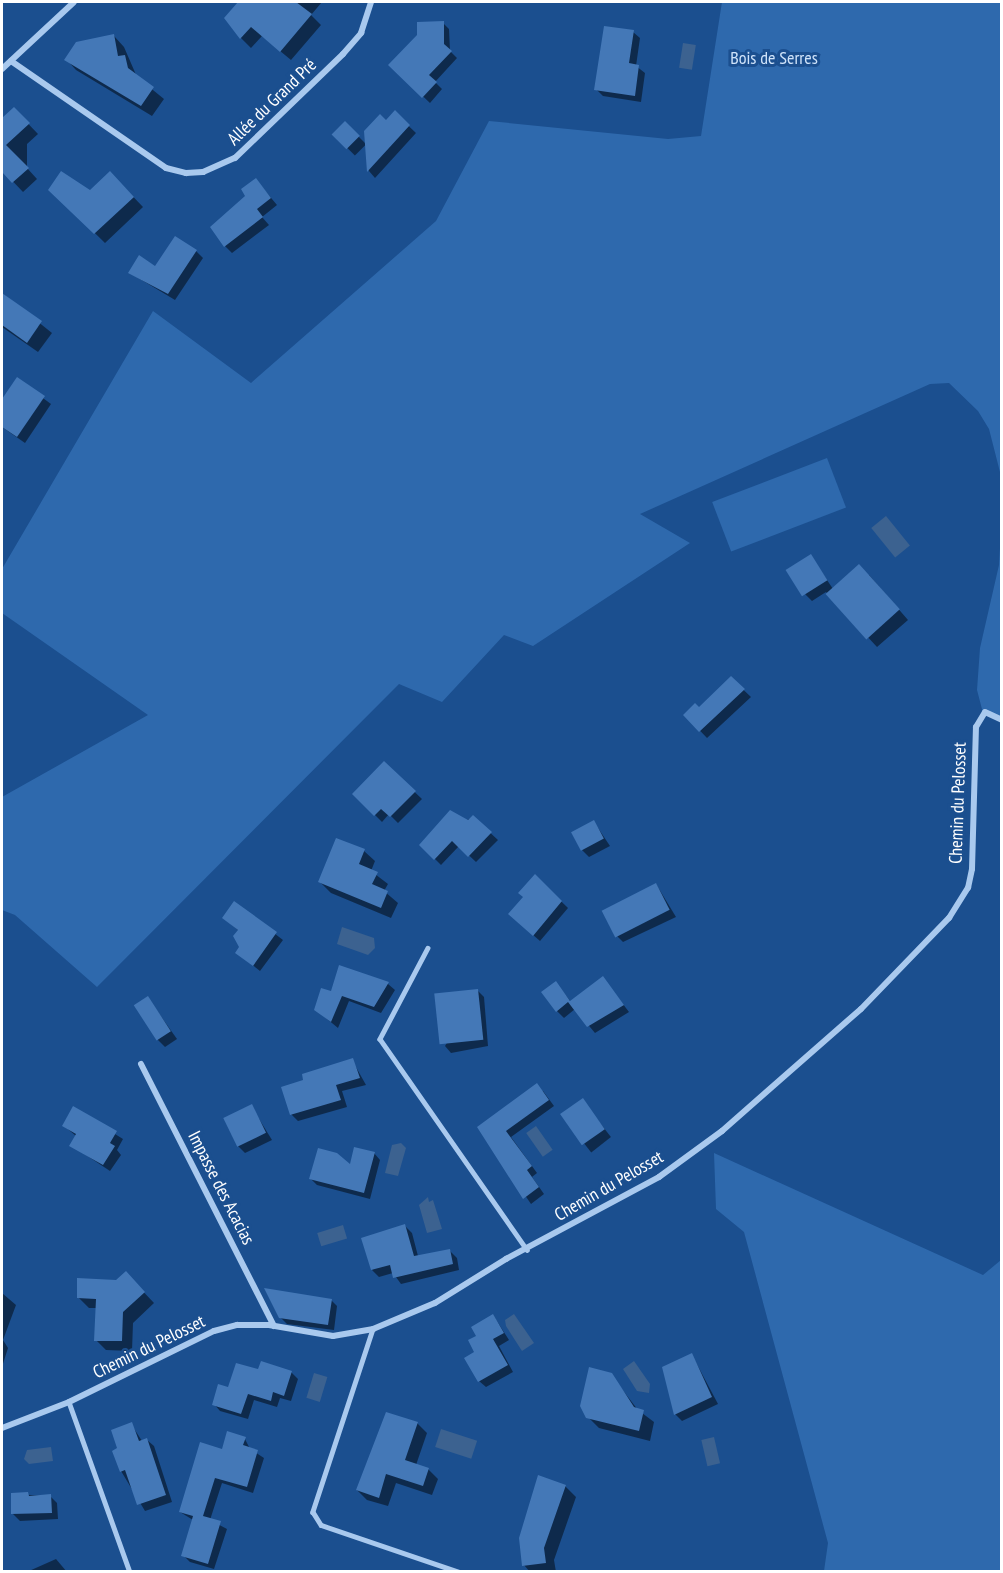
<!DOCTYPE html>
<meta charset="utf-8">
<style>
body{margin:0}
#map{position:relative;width:1003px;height:1573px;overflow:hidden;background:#1b4f8f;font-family:"PT Sans Narrow",sans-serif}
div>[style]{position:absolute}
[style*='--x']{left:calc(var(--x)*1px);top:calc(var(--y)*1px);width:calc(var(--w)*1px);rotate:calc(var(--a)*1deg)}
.green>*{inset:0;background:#2e69ad;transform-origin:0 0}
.water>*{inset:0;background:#3c6290;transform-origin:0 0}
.shadow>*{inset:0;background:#0007;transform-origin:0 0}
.building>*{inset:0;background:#4478b7;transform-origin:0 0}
.service>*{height:4.5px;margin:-2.25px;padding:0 2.25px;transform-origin:2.25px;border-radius:2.25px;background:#a9c9ee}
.minor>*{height:6px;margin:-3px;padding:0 3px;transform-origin:3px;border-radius:3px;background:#a9c9ee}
span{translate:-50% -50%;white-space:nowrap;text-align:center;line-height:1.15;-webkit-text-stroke:6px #1b4f8f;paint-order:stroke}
.park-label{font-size:18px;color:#cfe3fa}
.street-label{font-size:18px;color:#fff}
.frame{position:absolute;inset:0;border:3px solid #fff;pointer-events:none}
</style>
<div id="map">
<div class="green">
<i style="clip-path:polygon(722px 2px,1001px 2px,1001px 476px,989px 429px,978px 411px,949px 383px,930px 384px,640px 514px,690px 543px,533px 646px,504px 635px,442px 702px,399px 684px,97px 987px,15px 915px,2px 910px,2px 797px,148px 715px,2px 613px,2px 569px,153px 311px,251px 383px,436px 221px,489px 121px,668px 139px,701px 136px)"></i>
<i style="left:827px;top:458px;width:53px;height:123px;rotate:69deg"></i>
<i style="clip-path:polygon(1001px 531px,1001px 720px,983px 713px,977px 690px,980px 648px,999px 565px)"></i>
<i style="clip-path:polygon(714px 1153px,983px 1275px,1001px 1260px,1001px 1571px,824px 1571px,828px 1543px,744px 1232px,716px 1209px)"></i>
</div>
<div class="water">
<i style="left:683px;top:43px;width:13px;height:25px;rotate:9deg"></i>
<i style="left:886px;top:516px;width:38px;height:19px;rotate:51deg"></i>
<i style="clip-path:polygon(342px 927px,374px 938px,375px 948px,368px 955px,337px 944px)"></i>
<i style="left:536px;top:1126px;width:29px;height:12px;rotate:55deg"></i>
<i style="clip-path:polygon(401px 1143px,406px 1148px,398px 1176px,385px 1173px,392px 1145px)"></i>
<i style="clip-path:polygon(428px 1197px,429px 1202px,433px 1200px,442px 1229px,427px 1233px,419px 1205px)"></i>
<i style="left:343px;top:1225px;width:14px;height:27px;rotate:73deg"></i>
<i style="clip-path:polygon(514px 1314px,534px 1343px,522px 1351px,506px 1326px,505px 1320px)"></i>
<i style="clip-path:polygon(634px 1361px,650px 1384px,649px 1393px,637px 1391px,623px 1369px)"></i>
<i style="left:314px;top:1373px;width:14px;height:26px;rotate:17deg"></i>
<i style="left:441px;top:1429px;width:38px;height:19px;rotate:18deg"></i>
<i style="left:714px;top:1437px;width:27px;height:13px;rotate:77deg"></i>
<i style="clip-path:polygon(51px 1447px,53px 1461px,29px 1464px,24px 1459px,27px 1450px)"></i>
</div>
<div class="shadow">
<i style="clip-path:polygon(240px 2px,253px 2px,260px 8px,266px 2px,322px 2px,311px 15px,321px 25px,291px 60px,262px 36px,251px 48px,241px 38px,226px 18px)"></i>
<i style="clip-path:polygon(443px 23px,449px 29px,450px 51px,457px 58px,435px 82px,442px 89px,430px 103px,390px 65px)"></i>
<i style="clip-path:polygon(633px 32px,640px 38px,636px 66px,645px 73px,641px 102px,603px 96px,596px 89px)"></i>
<i style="clip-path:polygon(114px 36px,124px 47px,137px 77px,164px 99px,152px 116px,76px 70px,66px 59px)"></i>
<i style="clip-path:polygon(14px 109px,38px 134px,27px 144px,27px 168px,37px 179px,23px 192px,2px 170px,2px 120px)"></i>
<i style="clip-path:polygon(395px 113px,416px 133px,375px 178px,369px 171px,365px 132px,386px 122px)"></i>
<i style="left:345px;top:123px;width:30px;height:16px;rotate:45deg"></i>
<i style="clip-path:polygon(256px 180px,277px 205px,262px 217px,269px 225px,232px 253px,225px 246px)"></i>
<i style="clip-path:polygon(120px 183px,143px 207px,105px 243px,50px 189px,90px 192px)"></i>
<i style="clip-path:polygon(196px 251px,203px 258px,175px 300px,130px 273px,156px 268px)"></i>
<i style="clip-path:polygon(2px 293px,52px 333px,38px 352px,2px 327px)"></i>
<i style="clip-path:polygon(17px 379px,51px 404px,25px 443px,2px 427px,2px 402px)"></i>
<i style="clip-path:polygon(811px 556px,833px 589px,869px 575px,908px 620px,877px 647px,826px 592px,812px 601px,805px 594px,788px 570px)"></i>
<i style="clip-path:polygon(731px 678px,751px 697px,707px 738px,685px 715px,699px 709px)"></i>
<i style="clip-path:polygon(384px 763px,422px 799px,398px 823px,389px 814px,382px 822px,354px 794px)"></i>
<i style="clip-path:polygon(473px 817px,498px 840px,476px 862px,459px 846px,441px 865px,421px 845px)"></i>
<i style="clip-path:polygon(594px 822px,610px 846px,589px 857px,582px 850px)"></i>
<i style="clip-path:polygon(337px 839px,364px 851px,375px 861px,371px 871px,388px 884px,384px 891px,398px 903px,391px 918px,331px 893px,320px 882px)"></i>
<i style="clip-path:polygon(535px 876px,568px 908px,540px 941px,517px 921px)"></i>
<i style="clip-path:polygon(656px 884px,676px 917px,623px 942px,616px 935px)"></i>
<i style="clip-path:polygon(235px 903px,283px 940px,260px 971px,237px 953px,241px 947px,239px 931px,224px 918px)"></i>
<i style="clip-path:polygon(340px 967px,388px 984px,395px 990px,381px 1013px,349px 1001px,338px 1028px,315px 1009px,332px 993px)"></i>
<i style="clip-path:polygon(603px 978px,629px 1012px,595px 1033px,575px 1009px,564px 1018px,557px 1011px,556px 983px,571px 1002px)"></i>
<i style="clip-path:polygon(478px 991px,484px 997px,488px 1046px,451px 1053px,445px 1046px)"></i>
<i style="clip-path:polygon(148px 998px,177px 1039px,165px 1047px,158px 1040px)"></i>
<i style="clip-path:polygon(352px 1060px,366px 1085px,342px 1091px,347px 1107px,298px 1121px,291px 1114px,305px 1081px)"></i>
<i style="clip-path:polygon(543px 1091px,554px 1106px,511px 1137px,537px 1173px,532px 1177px,544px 1194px,531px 1204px,479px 1128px)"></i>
<i style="left:582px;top:1100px;width:47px;height:25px;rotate:52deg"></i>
<i style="clip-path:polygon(251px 1106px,272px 1140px,245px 1153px,238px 1146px)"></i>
<i style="clip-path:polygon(73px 1108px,123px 1139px,117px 1150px,121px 1155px,110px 1171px,71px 1145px,76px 1136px,63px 1125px)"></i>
<i style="clip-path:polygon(374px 1153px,380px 1160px,370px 1199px,317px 1185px,311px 1179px,351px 1167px)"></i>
<i style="clip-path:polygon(405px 1226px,412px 1233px,418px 1256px,450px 1251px,457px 1258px,459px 1270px,401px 1284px,393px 1273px,379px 1277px,372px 1270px)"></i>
<i style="clip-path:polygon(136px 1284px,154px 1303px,133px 1323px,132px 1351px,106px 1350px,96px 1340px,97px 1308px,89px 1308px,78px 1297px)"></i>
<i style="clip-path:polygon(2px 1293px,16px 1305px,3px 1340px,8px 1348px,2px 1367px)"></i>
<i style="clip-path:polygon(331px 1300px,337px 1306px,334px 1330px,287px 1324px,280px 1317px)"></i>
<i style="clip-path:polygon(493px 1315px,509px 1340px,499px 1346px,513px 1372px,486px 1387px,479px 1381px,478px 1336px)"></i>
<i style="clip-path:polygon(692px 1355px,718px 1404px,682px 1421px,675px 1414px)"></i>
<i style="clip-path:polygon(259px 1371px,291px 1372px,298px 1379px,291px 1401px,280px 1398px,277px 1407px,254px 1400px,248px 1419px,220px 1411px,214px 1404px,229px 1389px)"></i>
<i style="clip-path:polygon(611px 1375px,638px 1410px,654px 1422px,650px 1441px,599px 1428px,588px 1417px)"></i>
<i style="clip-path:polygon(417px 1423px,427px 1433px,416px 1465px,428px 1469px,438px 1479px,432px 1495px,396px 1483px,388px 1506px,367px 1500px,357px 1490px)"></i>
<i style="clip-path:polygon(131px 1424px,142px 1441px,147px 1440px,154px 1446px,172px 1502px,145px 1511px,121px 1471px)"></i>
<i style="clip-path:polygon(245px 1439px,250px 1449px,264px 1458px,253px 1493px,222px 1483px,210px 1520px,227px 1529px,214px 1569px,190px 1562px,183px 1555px,193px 1520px,180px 1512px,223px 1451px)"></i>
<i style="clip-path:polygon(565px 1486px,576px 1497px,554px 1560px,556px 1572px,530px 1572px,524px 1565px)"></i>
<i style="clip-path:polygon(12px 1494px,50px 1496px,57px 1503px,58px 1519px,20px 1521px,13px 1514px)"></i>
<i style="clip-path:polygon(56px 1559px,67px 1572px,29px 1572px,29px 1571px)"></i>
</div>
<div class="building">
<i style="clip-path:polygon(238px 2px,296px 2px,312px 14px,280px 52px,251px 27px,240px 39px,224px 18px)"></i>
<i style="clip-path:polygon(444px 21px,444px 44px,452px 51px,429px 75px,437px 82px,422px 98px,388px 65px,417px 35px,417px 22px)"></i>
<i style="clip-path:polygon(604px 26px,634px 30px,629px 63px,639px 65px,635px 96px,594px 90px)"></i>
<i style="clip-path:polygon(114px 34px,118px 56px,125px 55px,128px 68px,154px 87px,141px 106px,64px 60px,76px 42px)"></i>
<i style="clip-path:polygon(14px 107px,30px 123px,6px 145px,29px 168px,12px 183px,2px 172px,2px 118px)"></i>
<i style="clip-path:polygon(395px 110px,410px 125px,367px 172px,364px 131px,380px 114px,386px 120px)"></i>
<i style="left:345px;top:121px;width:21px;height:19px;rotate:45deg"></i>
<i style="clip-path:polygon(61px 171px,90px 190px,110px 171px,134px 197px,94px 234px,48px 190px)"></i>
<i style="clip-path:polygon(256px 178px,271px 198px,257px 209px,263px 217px,224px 247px,210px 227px,245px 196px,241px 189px)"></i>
<i style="clip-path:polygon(175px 236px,197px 250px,168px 294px,128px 273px,139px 255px,155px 266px)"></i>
<i style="clip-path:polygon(2px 293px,42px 321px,27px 343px,2px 325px)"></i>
<i style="clip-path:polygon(17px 377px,45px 396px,17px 437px,2px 427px,2px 399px)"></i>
<i style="left:811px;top:554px;width:31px;height:30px;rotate:58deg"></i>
<i style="left:859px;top:564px;width:61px;height:45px;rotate:48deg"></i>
<i style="clip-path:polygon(731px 676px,745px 689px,699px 732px,683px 715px,695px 703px,699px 707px)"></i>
<i style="clip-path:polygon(384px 761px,416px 791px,390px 817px,381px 809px,374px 816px,352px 794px)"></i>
<i style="clip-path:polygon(450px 810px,468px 820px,473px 815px,492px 832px,468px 857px,452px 841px,434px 860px,419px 845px)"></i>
<i style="left:594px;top:820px;width:21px;height:26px;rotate:62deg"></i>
<i style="clip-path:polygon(336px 838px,365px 849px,359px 864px,378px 872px,372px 884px,388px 891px,381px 908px,318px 882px)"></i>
<i style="clip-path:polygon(535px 874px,562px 901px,533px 936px,508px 914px,523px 897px,518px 893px)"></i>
<i style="left:656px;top:883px;width:30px;height:61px;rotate:63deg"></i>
<i style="clip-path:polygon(234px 901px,277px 932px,253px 966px,235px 953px,239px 947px,233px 936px,238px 930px,222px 918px)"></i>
<i style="clip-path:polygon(339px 965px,389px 982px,374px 1007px,342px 996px,331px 1022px,314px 1010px,321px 988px,331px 991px)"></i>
<i style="clip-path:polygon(603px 976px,624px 1005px,587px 1027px,568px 1002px,556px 1012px,541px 992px,556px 981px,570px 1001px)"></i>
<i style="left:478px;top:989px;width:51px;height:44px;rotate:84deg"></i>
<i style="left:148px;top:996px;width:42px;height:17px;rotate:57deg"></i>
<i style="clip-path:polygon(353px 1058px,360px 1078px,336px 1085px,341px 1100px,290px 1115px,281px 1087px,303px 1080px,302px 1074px)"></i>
<i style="clip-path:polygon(537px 1083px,549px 1100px,506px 1131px,532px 1166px,527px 1170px,539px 1187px,523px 1199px,477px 1127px)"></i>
<i style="left:583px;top:1098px;width:38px;height:28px;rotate:55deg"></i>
<i style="left:252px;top:1104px;width:32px;height:32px;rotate:64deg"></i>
<i style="clip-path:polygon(73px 1106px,117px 1131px,110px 1143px,115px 1146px,103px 1165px,69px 1146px,76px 1134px,62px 1126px)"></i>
<i style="clip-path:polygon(354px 1147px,375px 1152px,364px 1193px,309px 1179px,318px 1148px,337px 1153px,350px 1164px)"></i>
<i style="clip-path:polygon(405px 1224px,414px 1256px,450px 1249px,453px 1264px,393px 1278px,390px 1265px,371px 1270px,361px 1238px)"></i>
<i style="clip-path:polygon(126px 1271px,145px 1292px,123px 1312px,122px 1341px,94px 1341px,96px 1299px,77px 1298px,77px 1278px,116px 1280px)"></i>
<i style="clip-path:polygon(264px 1288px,332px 1299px,328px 1325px,279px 1318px)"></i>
<i style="clip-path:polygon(493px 1314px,504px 1333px,493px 1339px,508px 1365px,478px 1382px,464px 1358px,474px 1352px,468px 1340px,476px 1336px,471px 1327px)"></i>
<i style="clip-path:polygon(692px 1353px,712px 1397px,674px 1415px,662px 1367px)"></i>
<i style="clip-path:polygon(261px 1361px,292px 1371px,284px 1396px,273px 1392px,271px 1401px,248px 1394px,241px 1414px,212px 1405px,218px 1384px,228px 1387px,236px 1363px,258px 1369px)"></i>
<i style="clip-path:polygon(589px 1367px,612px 1373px,634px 1407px,644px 1410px,639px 1431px,586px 1418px,580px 1406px)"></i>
<i style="clip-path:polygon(386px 1412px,418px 1422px,405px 1460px,429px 1468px,423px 1486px,386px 1474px,379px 1498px,356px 1490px)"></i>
<i style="clip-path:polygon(132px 1422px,139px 1441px,147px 1438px,166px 1495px,137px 1505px,125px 1470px,120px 1472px,112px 1451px,117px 1448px,111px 1430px)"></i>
<i style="clip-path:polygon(227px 1431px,246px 1437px,243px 1445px,258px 1450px,247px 1487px,215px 1478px,203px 1516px,221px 1521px,208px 1564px,181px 1556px,193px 1516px,179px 1512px,200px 1442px,222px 1449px)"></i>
<i style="clip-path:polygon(538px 1475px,566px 1485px,544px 1548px,546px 1563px,522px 1566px,519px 1538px)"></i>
<i style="clip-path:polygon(28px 1492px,29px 1496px,51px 1494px,52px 1513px,11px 1514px,11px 1493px)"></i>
</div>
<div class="service">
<i style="--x:428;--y:948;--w:103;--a:117.8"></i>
<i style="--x:380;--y:1039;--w:257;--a:55.1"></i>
<i style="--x:373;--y:1329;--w:193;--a:108.2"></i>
<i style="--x:313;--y:1512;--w:15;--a:58"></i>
<i style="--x:321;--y:1525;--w:146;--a:18.8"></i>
<i style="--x:69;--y:1402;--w:181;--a:70.3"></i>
</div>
<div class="minor">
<i style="--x:11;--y:61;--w:188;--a:34.6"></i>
<i style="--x:166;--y:168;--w:21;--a:14"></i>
<i style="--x:186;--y:173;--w:17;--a:-3"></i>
<i style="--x:203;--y:172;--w:35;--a:-24"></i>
<i style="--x:235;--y:158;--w:150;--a:-43.9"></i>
<i style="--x:343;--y:54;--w:28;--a:-49"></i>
<i style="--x:361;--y:33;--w:33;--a:-72"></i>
<i style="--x:2;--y:69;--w:98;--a:-42.9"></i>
<i style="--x:141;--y:1064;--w:294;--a:63.1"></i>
<i style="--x:2;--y:1428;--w:72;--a:-21.2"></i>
<i style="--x:69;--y:1402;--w:161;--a:-26.1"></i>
<i style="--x:214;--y:1331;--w:24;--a:-15"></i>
<i style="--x:237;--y:1325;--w:32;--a:0"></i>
<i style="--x:269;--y:1325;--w:65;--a:9.8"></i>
<i style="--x:333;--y:1336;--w:41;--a:-9.9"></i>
<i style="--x:373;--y:1329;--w:67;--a:-22.8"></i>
<i style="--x:435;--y:1303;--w:84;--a:-31.8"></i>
<i style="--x:506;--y:1259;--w:174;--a:-28.2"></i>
<i style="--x:659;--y:1177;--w:78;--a:-36.1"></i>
<i style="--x:722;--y:1131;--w:185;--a:-41.3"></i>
<i style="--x:861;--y:1009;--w:127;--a:-46"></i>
<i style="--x:949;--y:918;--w:36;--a:-58"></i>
<i style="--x:968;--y:888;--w:19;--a:-78"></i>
<i style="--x:972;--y:869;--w:142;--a:-88.4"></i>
<i style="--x:976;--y:727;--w:17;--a:-59"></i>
<i style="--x:985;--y:712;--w:19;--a:25"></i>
</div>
<div class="park-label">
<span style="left:774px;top:58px">Bois de Serres</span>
</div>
<div class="street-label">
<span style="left:272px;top:102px;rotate:-44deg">Allée du Grand Pré</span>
<span style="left:958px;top:803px;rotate:-88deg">Chemin du Pelosset</span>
<span style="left:609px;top:1186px;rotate:-30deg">Chemin du Pelosset</span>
<span style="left:221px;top:1188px;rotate:63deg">Impasse des Acacias</span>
<span style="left:149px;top:1347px;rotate:-26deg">Chemin du Pelosset</span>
</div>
<div class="frame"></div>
</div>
